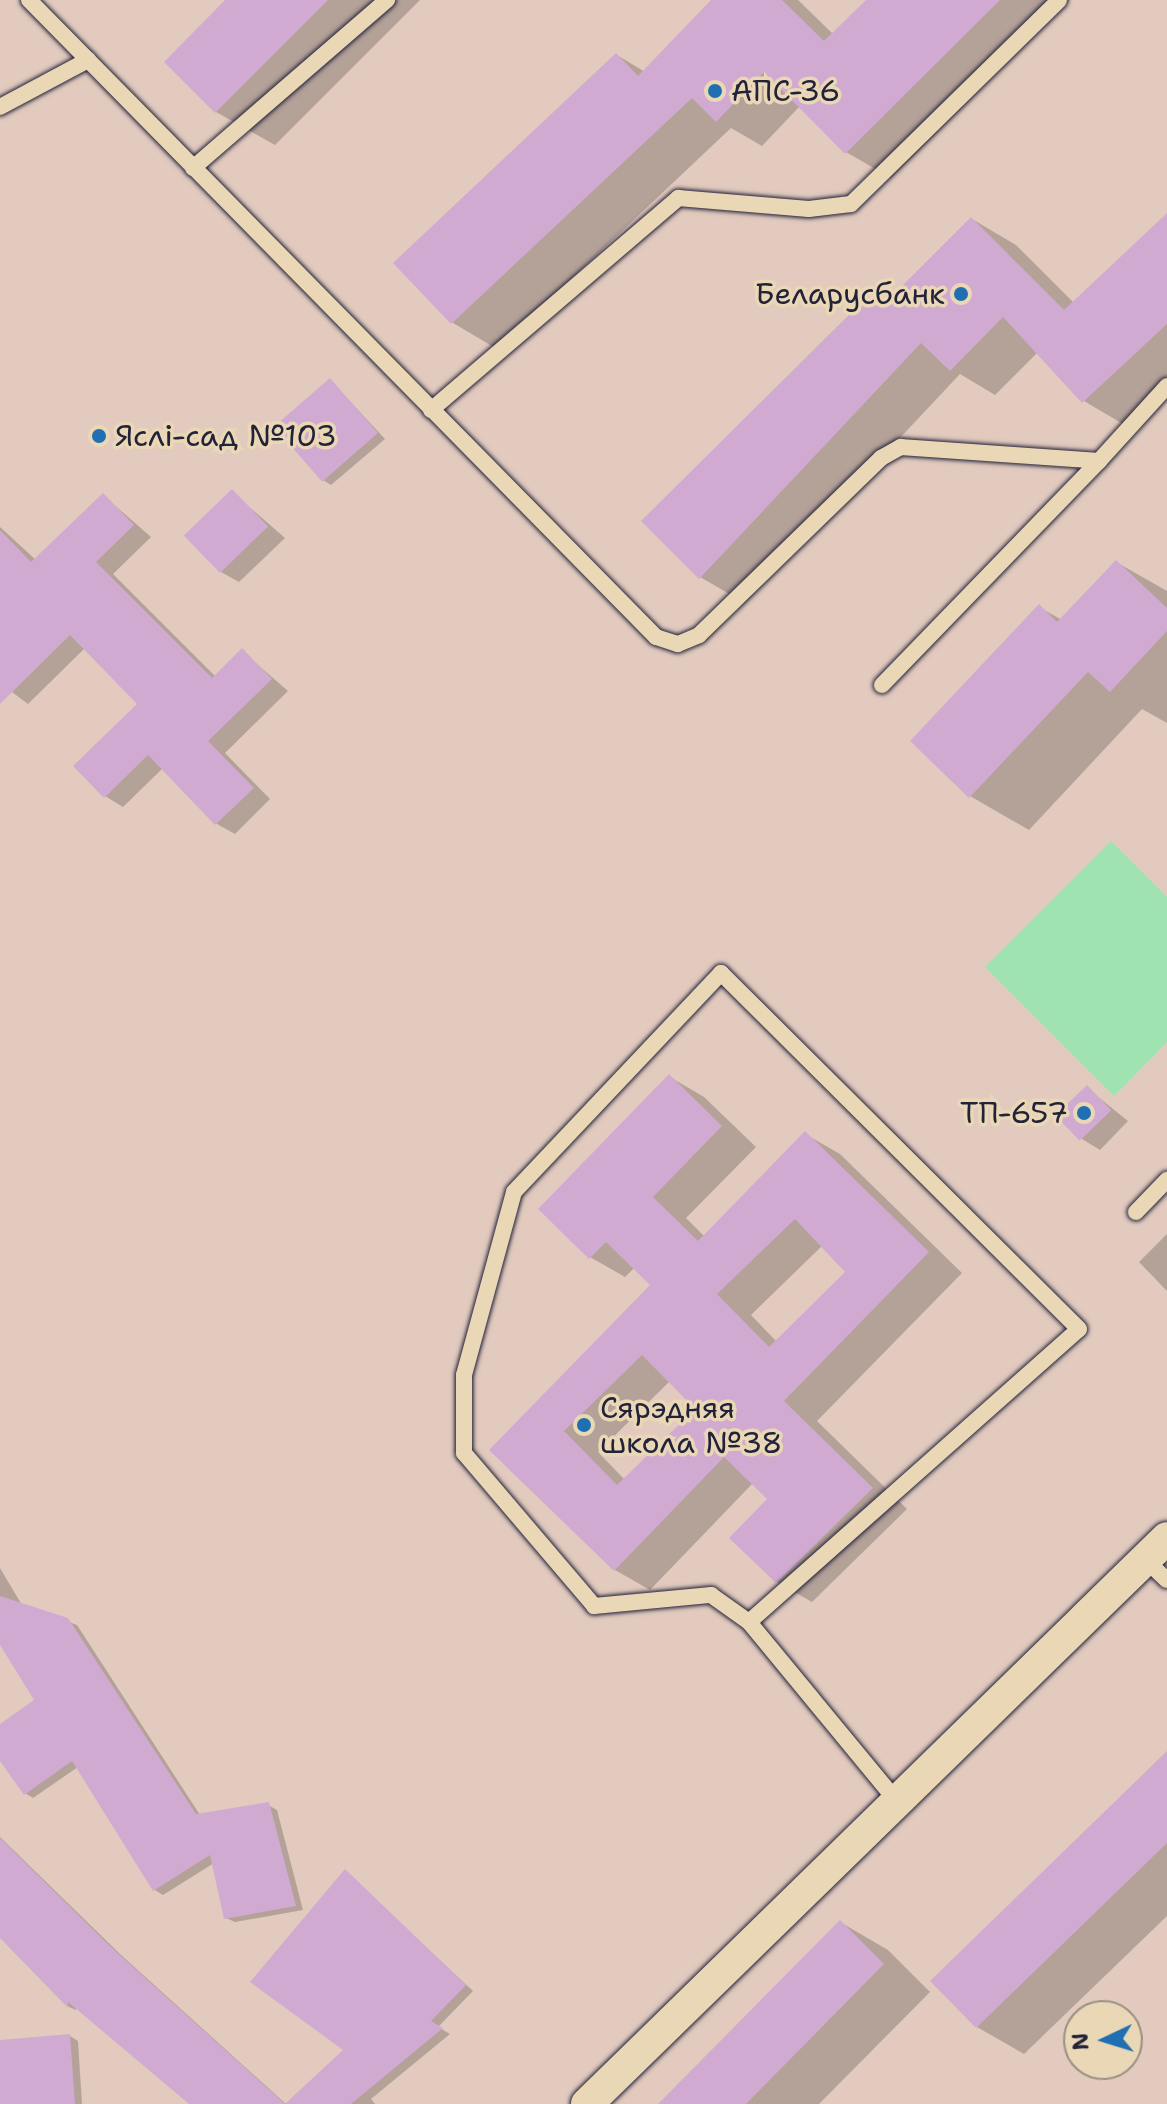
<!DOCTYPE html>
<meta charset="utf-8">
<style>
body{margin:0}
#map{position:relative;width:1167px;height:2104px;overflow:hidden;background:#e2cabe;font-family:"Shantell Sans",sans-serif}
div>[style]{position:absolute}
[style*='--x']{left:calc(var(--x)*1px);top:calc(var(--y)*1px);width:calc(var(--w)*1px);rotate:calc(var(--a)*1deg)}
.green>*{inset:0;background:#9ee3b0}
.shadow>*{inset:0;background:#0003}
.building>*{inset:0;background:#d1aad2;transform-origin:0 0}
.roads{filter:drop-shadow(0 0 2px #22223b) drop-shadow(0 0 2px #22223b)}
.service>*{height:16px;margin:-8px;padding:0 8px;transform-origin:8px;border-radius:8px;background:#ead7b5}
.minor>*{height:32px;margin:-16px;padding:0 16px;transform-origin:16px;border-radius:16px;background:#ead7b5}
.dots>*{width:22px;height:22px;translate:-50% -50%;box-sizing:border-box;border:4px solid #ead7b5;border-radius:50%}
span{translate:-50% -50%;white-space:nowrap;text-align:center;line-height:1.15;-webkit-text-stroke:7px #ead7b5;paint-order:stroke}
.poi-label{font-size:30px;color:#22223b}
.left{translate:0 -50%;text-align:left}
.right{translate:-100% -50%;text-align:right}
.north{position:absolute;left:1063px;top:2000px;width:80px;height:80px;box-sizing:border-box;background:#ead7b5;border:2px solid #9a8f84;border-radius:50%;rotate:266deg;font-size:22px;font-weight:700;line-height:32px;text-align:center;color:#22223b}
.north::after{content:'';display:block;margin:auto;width:28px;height:36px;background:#1f6fb2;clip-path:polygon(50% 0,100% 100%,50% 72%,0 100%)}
</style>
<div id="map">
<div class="green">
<i style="clip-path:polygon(1111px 841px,1167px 897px,1167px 1042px,1114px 1096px,985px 967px)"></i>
</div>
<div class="shadow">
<i style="clip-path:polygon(228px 0,420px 0,275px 145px,216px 112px,167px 62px)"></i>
<i style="clip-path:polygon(714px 0,798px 0,834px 35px,869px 0,1070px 0,891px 178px,846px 152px,800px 106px,762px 146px,731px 128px,497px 349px,453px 323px,396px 263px,617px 55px,645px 72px)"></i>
<i style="clip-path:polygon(1167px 216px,1167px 391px,1128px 427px,1084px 401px,1038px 352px,995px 395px,960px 374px,745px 603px,700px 577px,884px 307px,972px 219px,1016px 245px,1074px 303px)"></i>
<i style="clip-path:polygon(331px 381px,385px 439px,331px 485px,323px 480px)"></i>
<i style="clip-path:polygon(232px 492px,285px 538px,239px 582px,221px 572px)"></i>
<i style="clip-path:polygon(103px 495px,151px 537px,113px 574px,216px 677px,242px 651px,288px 691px,225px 753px,270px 799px,235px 834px,217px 824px,163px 768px,123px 807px,105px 796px,139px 704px,85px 648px,28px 704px,0 683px,0 527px,36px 560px)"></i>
<i style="clip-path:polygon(1116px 562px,1167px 591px,1167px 723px,1142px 709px,1029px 830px,970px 796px,1039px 607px,1062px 620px)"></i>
<i style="clip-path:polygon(evenodd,670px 1077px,704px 1097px,756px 1147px,686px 1218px,705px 1237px,805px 1134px,840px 1154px,962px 1273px,817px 1421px,907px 1509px,812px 1602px,777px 1582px,770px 1499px,753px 1483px,650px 1590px,615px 1570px,492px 1450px,652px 1285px,635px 1267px,625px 1277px,590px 1257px,670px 1077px,823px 1245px,848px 1272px,777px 1342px,751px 1315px,823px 1245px,670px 1077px,670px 1381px,698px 1409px,625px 1480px,598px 1452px,670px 1381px)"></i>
<i style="clip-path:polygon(1087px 1088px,1128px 1121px,1100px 1150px,1082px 1139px)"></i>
<i style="clip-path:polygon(1167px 1234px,1167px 1291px,1139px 1262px)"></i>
<i style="clip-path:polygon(0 1568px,22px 1605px,77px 1625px,200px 1815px,268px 1805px,277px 1810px,303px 1910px,235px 1922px,226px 1918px,214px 1863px,163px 1895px,155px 1890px,78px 1767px,33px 1798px,25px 1793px,0 1757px,0 1726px,37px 1700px,0 1641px)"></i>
<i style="clip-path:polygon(1167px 1754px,1167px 1916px,1024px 2054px,977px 2027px)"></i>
<i style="clip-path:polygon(0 1837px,121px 1955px,286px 2104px,192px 2104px,76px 2006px,76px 2010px,69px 2007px,0 1935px)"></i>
<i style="clip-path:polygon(345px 1872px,473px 1991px,438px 2027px,450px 2034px,371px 2099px,375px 2104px,288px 2104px,346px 2050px)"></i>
<i style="clip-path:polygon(840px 1922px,888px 1950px,930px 1992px,819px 2104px,661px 2104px)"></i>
<i style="clip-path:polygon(70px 2036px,78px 2041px,82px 2104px,0 2104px,0 2042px)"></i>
</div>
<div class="building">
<i style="clip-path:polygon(225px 0,328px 0,215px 113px,164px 62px)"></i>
<i style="clip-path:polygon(711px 0,782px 0,824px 41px,866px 0,1000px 0,845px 154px,764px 72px,716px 122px,692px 98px,451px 324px,393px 263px,616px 53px,638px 76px)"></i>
<i style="clip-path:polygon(1167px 213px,1167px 324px,1082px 403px,1003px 317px,950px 371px,921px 343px,699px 579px,641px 521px,867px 297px,884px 304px,971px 217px,1064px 310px)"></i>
<i style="left:330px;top:378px;width:73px;height:74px;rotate:49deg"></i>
<i style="left:232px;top:489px;width:52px;height:67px;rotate:46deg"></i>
<i style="clip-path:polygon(103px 493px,134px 525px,96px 562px,212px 678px,242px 648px,272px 679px,208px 741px,254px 788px,215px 825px,148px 755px,104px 798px,73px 766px,137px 704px,70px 635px,0 704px,0 530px,31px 562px)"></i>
<i style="clip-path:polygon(1116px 560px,1167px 608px,1167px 631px,1110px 692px,1088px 672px,969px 798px,910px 741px,1039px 604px,1057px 622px)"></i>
<i style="clip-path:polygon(evenodd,669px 1074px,722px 1126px,653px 1197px,698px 1241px,805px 1131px,929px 1252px,784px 1401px,873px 1488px,776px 1583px,729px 1538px,767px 1499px,724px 1457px,614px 1571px,489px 1450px,650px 1285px,606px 1242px,589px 1259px,538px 1209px,669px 1074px,795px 1219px,845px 1272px,769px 1347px,717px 1294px,795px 1219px,669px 1074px,642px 1355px,695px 1409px,617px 1485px,564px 1431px,642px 1355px)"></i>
<i style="left:1087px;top:1085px;width:35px;height:44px;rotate:46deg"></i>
<i style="clip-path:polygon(0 1596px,68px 1618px,196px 1814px,269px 1802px,296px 1906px,224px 1919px,210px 1855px,153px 1891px,72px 1761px,24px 1795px,0 1761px,0 1724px,34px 1700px,0 1645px)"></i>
<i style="clip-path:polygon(1167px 1751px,1167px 1843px,976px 2028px,930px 1981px)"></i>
<i style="clip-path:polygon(0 1838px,112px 1948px,285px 2104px,343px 2050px,250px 1982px,345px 1869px,466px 1985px,431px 2021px,443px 2028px,351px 2104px,189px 2104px,68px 2002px,68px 2008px,0 1938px)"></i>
<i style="clip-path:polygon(840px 1920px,884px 1964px,746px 2104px,658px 2104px)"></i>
<i style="clip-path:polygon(70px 2034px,75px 2104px,0 2104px,0 2040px)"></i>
</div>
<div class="roads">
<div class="service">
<i style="--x:29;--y:0;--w:894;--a:45.45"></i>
<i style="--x:656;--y:637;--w:23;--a:18"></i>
<i style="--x:678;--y:644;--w:23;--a:-23"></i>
<i style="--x:699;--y:635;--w:254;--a:-44.2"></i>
<i style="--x:881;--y:458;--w:23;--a:-29"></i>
<i style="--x:901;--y:447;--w:198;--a:4"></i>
<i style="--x:1099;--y:461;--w:101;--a:-47.8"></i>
<i style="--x:0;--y:107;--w:100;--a:-28.1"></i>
<i style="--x:193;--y:168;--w:257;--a:-40.9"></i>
<i style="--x:431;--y:410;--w:326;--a:-40.6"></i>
<i style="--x:678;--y:198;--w:131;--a:4.8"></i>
<i style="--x:809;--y:209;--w:42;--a:-6.8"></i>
<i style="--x:851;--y:204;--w:291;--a:-44.4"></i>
<i style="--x:882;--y:685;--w:312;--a:-45.9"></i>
<i style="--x:1136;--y:1212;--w:45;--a:-45.9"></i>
<i style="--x:1145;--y:1559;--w:30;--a:44"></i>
<i style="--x:749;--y:1622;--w:441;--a:-41.6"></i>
<i style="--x:1079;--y:1329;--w:505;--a:-135.16"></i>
<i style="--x:721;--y:973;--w:301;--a:133.4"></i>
<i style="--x:514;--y:1192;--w:190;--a:105.3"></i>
<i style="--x:464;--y:1375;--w:78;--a:90"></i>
<i style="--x:464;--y:1453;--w:201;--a:49.6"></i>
<i style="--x:594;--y:1606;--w:118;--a:-5.4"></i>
<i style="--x:711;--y:1595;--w:47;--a:35.4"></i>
<i style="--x:749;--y:1622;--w:229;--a:50.5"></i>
</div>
<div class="minor">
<i style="--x:587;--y:2104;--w:810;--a:-44.3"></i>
</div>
</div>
<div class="dots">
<i style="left:715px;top:91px;background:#1f6fb2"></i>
<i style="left:961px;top:294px;background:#1f6fb2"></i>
<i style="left:99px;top:436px;background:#1f6fb2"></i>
<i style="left:1084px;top:1113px;background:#1f6fb2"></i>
<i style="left:584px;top:1425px;background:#1f6fb2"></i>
</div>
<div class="poi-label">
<span class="left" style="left:731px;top:91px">АПС-36</span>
<span class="right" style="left:945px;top:294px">Беларусбанк</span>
<span class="left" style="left:115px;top:436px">Яслі-сад №103</span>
<span class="right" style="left:1068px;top:1113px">ТП-657</span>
<span class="left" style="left:600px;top:1425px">Сярэдняя<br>школа №38</span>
</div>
<div class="north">N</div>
</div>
